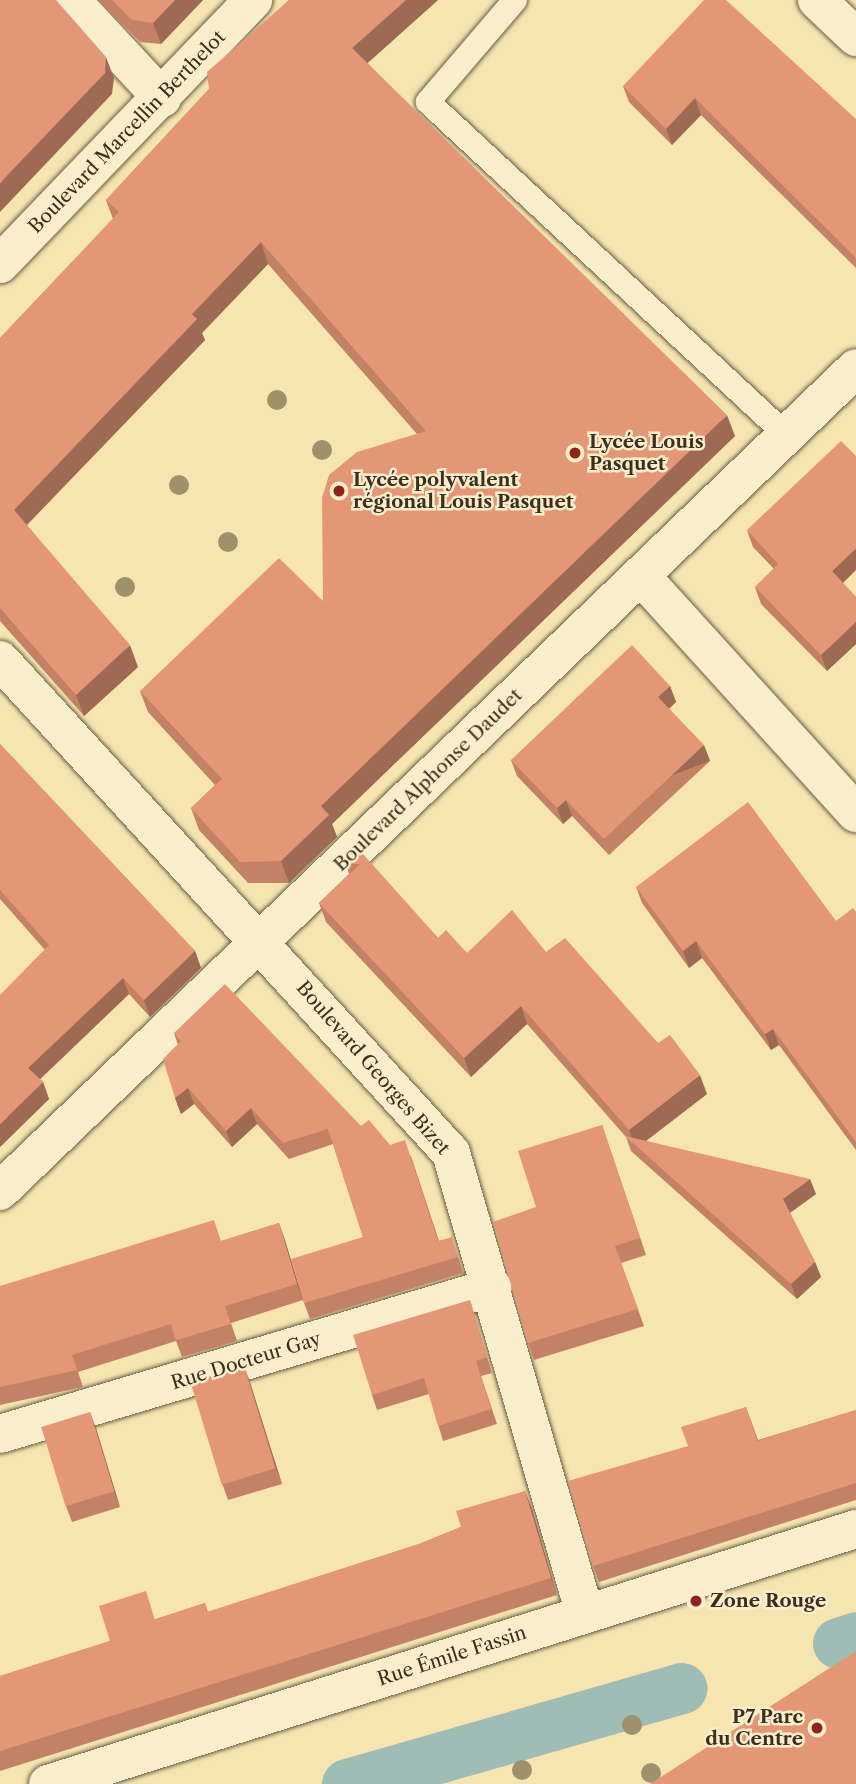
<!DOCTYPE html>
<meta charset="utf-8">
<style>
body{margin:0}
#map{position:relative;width:856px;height:1784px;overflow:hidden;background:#f6e5b1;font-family:"Libre Caslon Text",serif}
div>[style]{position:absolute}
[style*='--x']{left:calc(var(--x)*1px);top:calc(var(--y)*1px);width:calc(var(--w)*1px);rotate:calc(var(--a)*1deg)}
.canal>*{height:51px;margin:-25.5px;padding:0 25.5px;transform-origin:25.5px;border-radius:25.5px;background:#9fbdb4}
.roads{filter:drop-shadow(0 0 2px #6b5c44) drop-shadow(0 0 2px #6b5c44)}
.lane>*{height:24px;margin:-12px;padding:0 12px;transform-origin:12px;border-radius:12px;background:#f9eecc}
.street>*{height:38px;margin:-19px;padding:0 19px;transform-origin:19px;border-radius:19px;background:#f9eecc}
.trees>*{width:20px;height:20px;margin:-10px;border-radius:50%;background:#9f916c}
.wall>*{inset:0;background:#c38266}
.shaded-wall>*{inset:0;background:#9f6a53;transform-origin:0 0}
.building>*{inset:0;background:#e39777;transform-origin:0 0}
.dots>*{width:19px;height:19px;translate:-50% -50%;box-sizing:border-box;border:4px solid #f9eecc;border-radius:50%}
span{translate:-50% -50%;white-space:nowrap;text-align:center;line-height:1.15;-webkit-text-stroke:5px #f9eecc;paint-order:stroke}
.street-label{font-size:19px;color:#3d2f1f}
.poi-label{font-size:19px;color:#3d2f1f;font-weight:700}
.left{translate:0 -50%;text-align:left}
.right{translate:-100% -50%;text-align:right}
</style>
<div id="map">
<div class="canal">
<i style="--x:838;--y:1643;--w:19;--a:-18"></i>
<i style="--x:347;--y:1784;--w:348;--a:-16"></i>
</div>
<div class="roads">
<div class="lane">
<i style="--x:515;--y:0;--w:134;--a:130.5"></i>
<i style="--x:428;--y:102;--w:490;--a:42.9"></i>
</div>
<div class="street">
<i style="--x:71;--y:0;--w:134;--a:47.1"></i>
<i style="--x:817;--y:0;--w:54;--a:43.5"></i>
<i style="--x:0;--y:264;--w:366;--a:-46.2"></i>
<i style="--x:641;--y:576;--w:320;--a:47.8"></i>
<i style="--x:0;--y:660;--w:668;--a:47.55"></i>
<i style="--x:451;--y:1153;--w:479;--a:73.8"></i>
<i style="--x:0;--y:1191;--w:1187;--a:-43.87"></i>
<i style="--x:0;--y:1434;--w:514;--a:-16.6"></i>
<i style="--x:48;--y:1784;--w:847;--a:-17.52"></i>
</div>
</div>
<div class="trees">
<i style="left:277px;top:400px"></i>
<i style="left:322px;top:450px"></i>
<i style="left:179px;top:485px"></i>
<i style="left:228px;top:542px"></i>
<i style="left:125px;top:587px"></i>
<i style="left:632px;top:1725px"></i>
<i style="left:522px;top:1770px"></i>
<i style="left:651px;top:1773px"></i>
</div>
<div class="wall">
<i style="clip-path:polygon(98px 0,203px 0,161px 44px,140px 42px)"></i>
<i style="clip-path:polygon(289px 0,438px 0,367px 63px,735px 436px,332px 824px,337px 837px,289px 883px,248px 883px,199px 830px,191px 808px,215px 785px,148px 712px,140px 691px,323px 601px,417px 434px,268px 264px,202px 333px,205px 340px,27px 525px,138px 667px,84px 716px,0 621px,0 338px,113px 219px,106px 200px,209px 89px)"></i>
<i style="clip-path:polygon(623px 86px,856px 119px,856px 268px,701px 115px,672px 145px,629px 102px)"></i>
<i style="clip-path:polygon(747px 530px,843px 583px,856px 597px,856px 644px,827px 671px,761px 604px,755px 587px,774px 569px,753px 547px)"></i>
<i style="clip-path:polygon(670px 686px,676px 702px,669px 709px,710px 761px,609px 855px,572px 816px,563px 824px,517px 776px,511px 760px)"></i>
<i style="clip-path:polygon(0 744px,195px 951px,201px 968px,150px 1017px,129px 994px,40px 1079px,43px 1082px,49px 1099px,0 1147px,45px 950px,0 899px)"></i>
<i style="clip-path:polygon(360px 851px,438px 938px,467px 953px,546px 952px,658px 1043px,707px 1094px,646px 1141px,816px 1194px,790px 1213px,815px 1262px,821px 1277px,797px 1299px,631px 1151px,626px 1137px,527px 1024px,471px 1077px,326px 922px,319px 903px,349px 874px,346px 864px)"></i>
<i style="clip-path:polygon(636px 887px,836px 921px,856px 912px,856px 1150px,779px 1045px,771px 1050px,702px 958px,689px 968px,642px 903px)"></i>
<i style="clip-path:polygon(174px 1033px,361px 1126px,390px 1145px,411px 1156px,439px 1241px,457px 1253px,463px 1273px,310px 1319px,303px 1300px,231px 1323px,237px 1341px,182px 1357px,176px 1341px,78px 1372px,83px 1387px,0 1405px,0 1286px,221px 1241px,279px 1223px,299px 1286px,363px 1237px,333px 1144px,289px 1159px,257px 1124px,232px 1147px,194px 1104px,181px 1114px,175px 1098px,178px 1045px)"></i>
<i style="clip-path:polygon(602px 1125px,646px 1255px,621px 1263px,644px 1326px,534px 1360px,528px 1343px,536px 1207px)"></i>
<i style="clip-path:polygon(470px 1300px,492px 1373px,481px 1376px,497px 1424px,443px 1441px,429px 1394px,377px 1410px,372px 1395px)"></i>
<i style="clip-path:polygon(244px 1366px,282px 1484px,228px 1500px,222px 1483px)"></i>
<i style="clip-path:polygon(746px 1407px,758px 1440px,856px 1410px,856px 1500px,599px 1582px,593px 1566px,688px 1446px)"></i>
<i style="clip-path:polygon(90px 1412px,120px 1507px,72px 1522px,66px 1506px)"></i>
<i style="clip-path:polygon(525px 1491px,532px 1509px,557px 1595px,0 1771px,0 1676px,110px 1641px,156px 1619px,205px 1603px,208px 1612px,419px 1544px,461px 1527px)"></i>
</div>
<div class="shaded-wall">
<i style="clip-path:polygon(175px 0,203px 0,161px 44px,153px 23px)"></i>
<i style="clip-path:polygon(406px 0,438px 0,360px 70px,352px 48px)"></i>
<i style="clip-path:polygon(106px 57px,114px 78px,112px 94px,0 212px,0 183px)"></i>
<i style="clip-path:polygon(695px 98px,701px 115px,672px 145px,666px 129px)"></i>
<i style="clip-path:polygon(261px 242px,268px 264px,202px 333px,205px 340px,21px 531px,14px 510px,192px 314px)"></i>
<i style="clip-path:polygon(727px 415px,735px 436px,332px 824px,337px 837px,289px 883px,281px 861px,321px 806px)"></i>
<i style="clip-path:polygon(856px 548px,856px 570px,838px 588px,832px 571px)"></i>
<i style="clip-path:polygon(856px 622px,856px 644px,827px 671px,821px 655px)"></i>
<i style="clip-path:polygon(130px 645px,138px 667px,84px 716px,76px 695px)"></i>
<i style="clip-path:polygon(670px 686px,676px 702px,664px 713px,658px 697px)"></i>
<i style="left:704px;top:745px;width:17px;height:137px;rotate:69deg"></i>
<i style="clip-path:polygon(566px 800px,572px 816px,563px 824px,557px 808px)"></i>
<i style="clip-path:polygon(696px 941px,702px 958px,689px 968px,683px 951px)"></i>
<i style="clip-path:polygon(195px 951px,201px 968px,150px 1017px,144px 1000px)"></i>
<i style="clip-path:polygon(123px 978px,129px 994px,34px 1085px,28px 1068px)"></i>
<i style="clip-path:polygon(521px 1006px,527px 1024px,471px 1077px,464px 1058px)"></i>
<i style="clip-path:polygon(773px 1029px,779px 1045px,771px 1050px,765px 1034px)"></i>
<i style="clip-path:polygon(700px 1075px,707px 1094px,638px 1147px,634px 1144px,629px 1130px)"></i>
<i style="clip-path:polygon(43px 1082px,49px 1099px,0 1147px,0 1124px)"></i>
<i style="clip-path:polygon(188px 1088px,194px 1104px,181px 1114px,175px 1098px)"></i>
<i style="clip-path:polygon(251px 1108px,257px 1124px,232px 1147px,226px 1131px)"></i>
<i style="clip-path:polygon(810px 1179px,816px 1194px,788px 1214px,783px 1199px)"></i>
<i style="clip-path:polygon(279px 1223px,285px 1240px,303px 1300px,297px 1284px)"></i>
<i style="clip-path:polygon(815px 1262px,821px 1277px,797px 1299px,791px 1284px)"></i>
<i style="clip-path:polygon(244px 1366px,250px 1382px,282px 1484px,276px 1468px)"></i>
<i style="clip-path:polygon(90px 1412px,96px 1428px,120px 1507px,114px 1491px)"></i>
<i style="clip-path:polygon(525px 1491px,532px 1509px,557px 1595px,551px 1578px)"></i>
</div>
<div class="building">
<i style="clip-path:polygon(0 0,56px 0,106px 57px,105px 73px,0 183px)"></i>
<i style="clip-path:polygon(112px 0,175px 0,153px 23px,132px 20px)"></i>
<i style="clip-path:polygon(289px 0,406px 0,352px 48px,727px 415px,321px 806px,329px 815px,281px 861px,240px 862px,191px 808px,222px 779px,140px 691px,279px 558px,323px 601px,322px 498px,329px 475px,357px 452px,426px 431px,261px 242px,192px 314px,197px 319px,14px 510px,130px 645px,76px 695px,0 608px,0 338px,119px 212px,106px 200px,209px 89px,207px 72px)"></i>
<i style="clip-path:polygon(704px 0,726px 0,856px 119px,856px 258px,695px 98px,666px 129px,623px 86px)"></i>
<i style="clip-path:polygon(841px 441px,856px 456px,856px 548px,832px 571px,856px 597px,856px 622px,821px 655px,755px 587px,778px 564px,747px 530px)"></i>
<i style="clip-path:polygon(632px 645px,670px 686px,658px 697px,704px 745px,604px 839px,566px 800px,557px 808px,511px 760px)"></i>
<i style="clip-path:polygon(0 744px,195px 951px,144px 1000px,123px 978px,28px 1068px,43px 1082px,0 1124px,0 995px,49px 945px,0 890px)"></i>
<i style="clip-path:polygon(748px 802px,836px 921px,853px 908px,856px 912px,856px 1142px,773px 1029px,765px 1034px,696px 941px,683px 951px,636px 887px)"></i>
<i style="clip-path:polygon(360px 851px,438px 938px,446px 930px,467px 953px,512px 910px,546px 952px,565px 938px,658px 1043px,670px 1035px,700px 1075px,629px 1130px,521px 1006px,464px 1058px,319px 903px,360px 864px,346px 864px)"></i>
<i style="clip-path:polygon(225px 984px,361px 1126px,369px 1120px,390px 1145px,405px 1140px,438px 1241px,452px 1237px,458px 1257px,304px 1303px,291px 1259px,363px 1237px,328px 1129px,283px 1143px,251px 1108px,226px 1131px,188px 1088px,175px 1098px,163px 1059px,181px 1041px,174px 1033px)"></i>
<i style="clip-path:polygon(602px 1125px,640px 1238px,615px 1246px,638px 1309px,528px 1343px,493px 1222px,536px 1207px,518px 1151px)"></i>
<i style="clip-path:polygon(625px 1136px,810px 1179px,783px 1199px,815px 1262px,791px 1284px)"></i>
<i style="clip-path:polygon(214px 1220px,221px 1241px,279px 1223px,297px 1284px,225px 1306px,231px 1324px,176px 1340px,171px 1324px,72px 1355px,77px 1370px,0 1387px,0 1286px)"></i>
<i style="clip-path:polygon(470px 1300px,487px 1357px,476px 1361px,491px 1409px,438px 1426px,424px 1378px,372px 1395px,353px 1335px)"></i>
<i style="left:244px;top:1366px;width:107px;height:56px;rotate:73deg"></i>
<i style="clip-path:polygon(746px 1407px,757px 1441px,856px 1410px,856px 1483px,593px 1566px,568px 1481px,688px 1446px,681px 1427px)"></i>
<i style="left:90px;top:1412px;width:83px;height:51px;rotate:73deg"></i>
<i style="clip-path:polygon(525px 1491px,551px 1578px,0 1751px,0 1676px,110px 1641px,99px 1606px,146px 1591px,155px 1620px,205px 1603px,207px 1612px,419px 1544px,461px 1527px,456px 1511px)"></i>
<i style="clip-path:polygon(856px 1651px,856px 1784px,650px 1784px)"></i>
</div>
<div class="dots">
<i style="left:575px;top:453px;background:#8f2418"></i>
<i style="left:339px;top:491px;background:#8f2418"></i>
<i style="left:696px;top:1601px;background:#8f2418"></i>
<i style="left:817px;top:1728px;background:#8f2418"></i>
</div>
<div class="street-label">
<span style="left:127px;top:132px;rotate:-46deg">Boulevard Marcellin Berthelot</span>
<span style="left:428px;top:780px;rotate:-44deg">Boulevard Alphonse Daudet</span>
<span style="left:373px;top:1068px;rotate:49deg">Boulevard Georges Bizet</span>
<span style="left:246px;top:1361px;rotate:-17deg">Rue Docteur Gay</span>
<span style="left:452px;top:1656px;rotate:-18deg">Rue Émile Fassin</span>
</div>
<div class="poi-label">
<span class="left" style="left:589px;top:453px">Lycée Louis<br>Pasquet</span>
<span class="left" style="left:353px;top:491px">Lycée polyvalent<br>régional Louis Pasquet</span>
<span class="left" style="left:710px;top:1601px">Zone Rouge</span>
<span class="right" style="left:803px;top:1728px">P7 Parc<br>du Centre</span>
</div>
</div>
